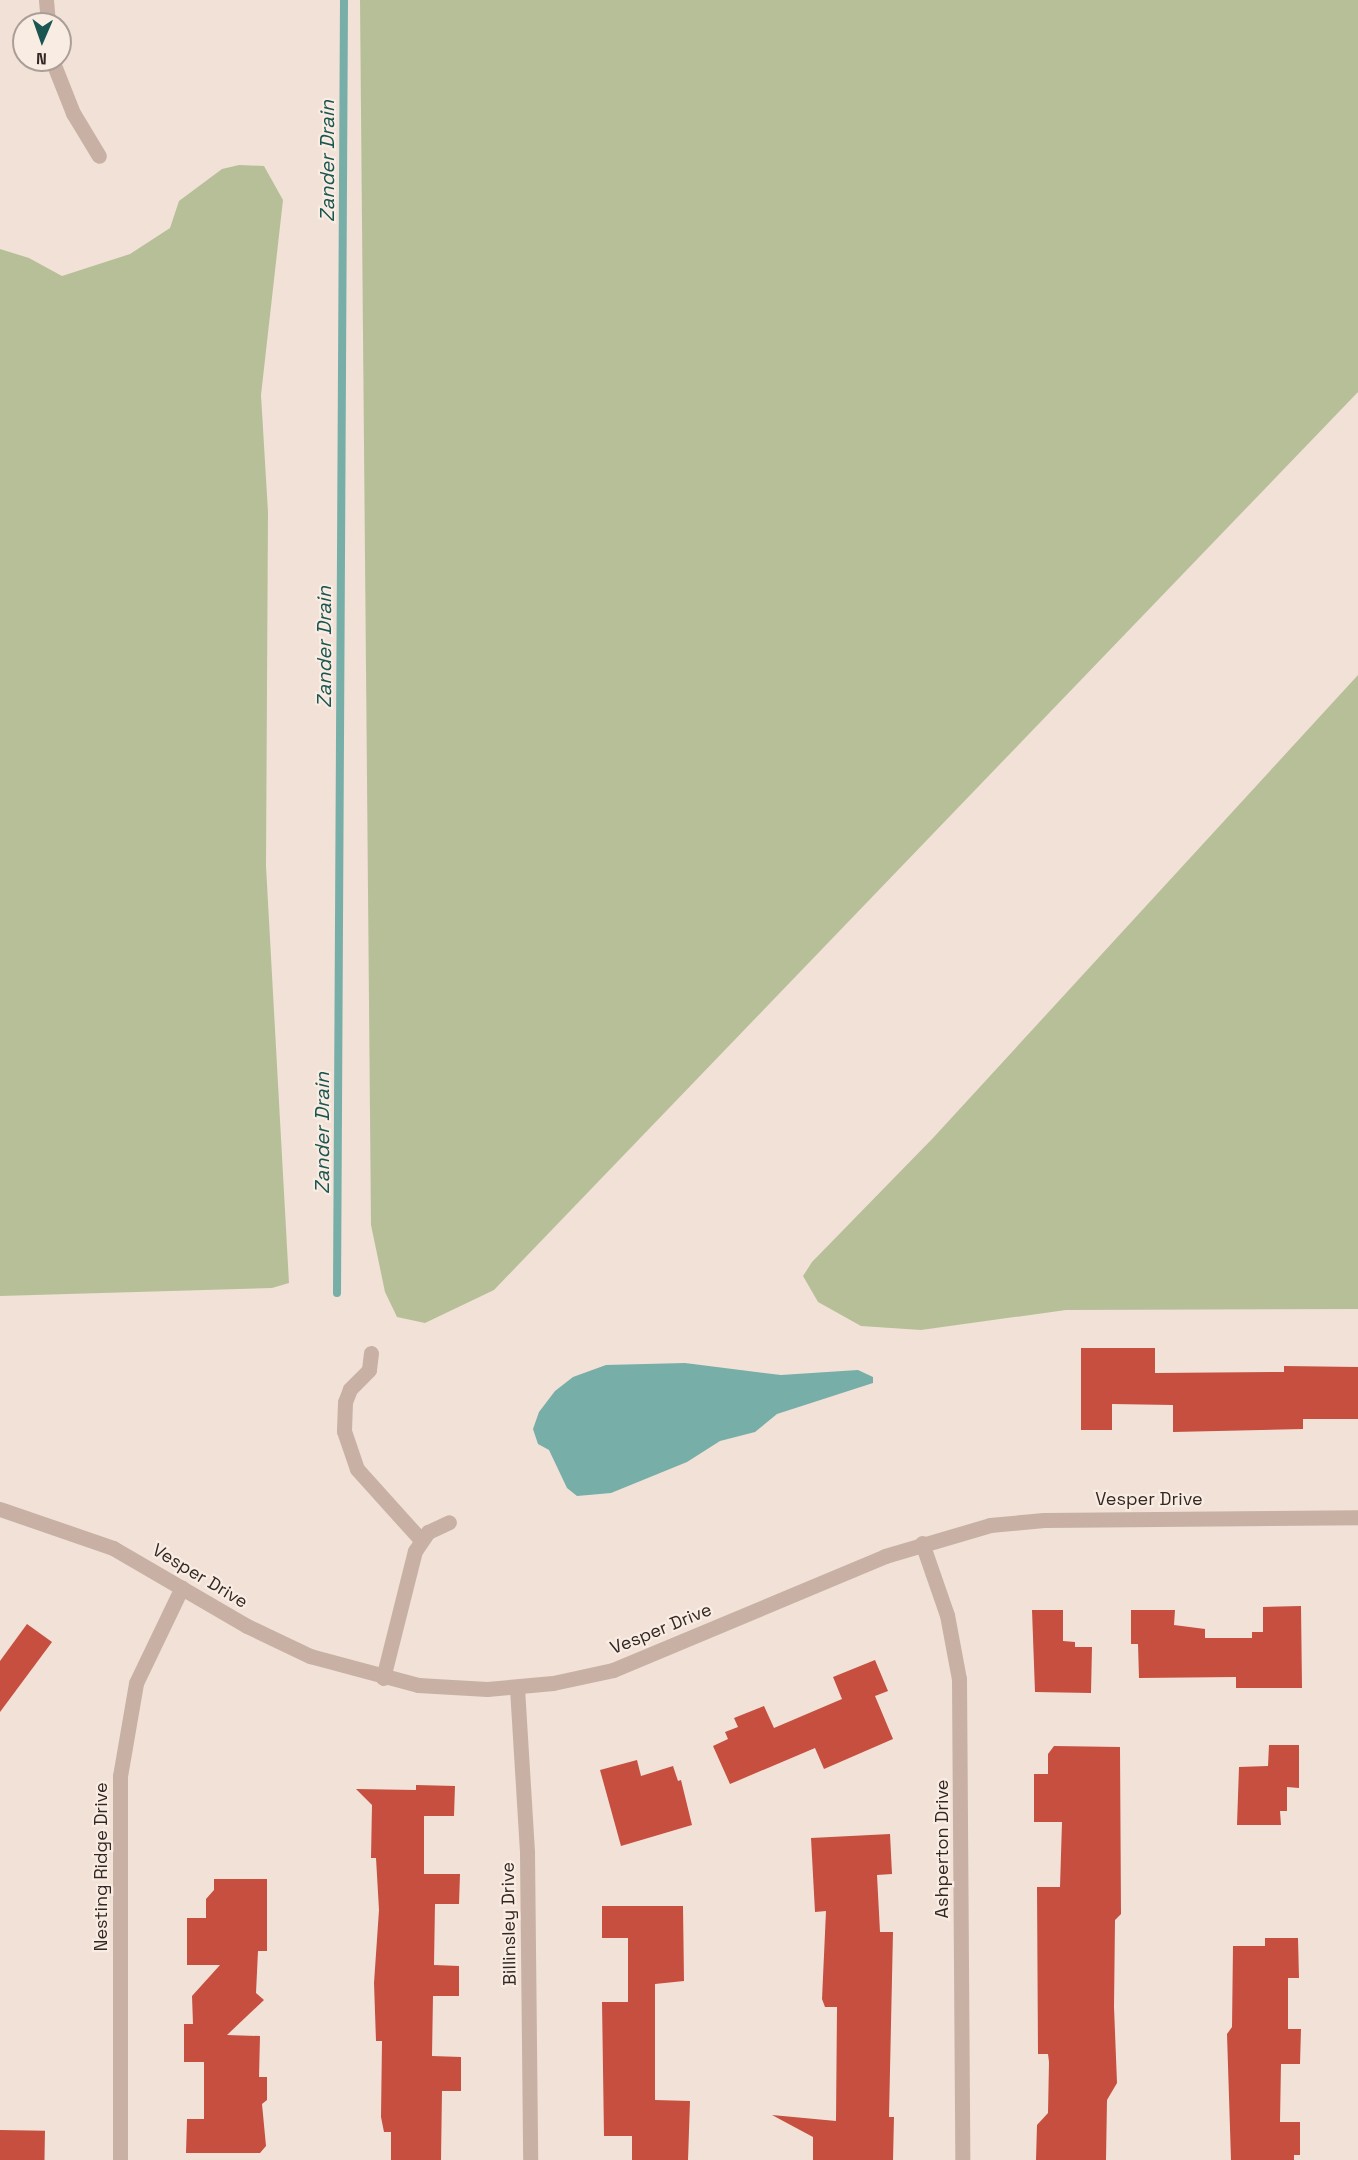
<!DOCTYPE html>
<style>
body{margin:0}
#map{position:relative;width:1358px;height:2160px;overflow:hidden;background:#f1e1d7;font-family:"Space Grotesk",sans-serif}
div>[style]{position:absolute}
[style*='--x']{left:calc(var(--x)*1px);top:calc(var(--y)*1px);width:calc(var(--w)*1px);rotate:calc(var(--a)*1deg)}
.green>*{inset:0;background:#b7bf98}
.water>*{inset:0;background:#77aea8}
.stream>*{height:8px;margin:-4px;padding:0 4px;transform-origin:4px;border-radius:4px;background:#77aea8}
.building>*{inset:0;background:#c64f40;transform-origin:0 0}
.minor>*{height:15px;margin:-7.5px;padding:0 7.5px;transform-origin:7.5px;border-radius:7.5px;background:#c8b0a4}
span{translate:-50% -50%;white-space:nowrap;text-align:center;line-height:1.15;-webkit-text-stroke:4.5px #f9ece3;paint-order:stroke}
.street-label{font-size:18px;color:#342825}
.water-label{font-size:20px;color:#1b5551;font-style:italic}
.north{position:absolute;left:12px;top:12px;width:60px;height:60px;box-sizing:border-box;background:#f9ece3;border:2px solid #aa9e97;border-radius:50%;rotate:182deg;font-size:16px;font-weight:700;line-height:24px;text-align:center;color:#342825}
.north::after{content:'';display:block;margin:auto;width:21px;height:27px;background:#1b5551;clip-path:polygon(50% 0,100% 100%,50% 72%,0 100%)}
</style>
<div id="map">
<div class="green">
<i style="clip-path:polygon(360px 0,1358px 0,1358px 392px,494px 1290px,425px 1323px,397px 1317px,385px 1292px,371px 1225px)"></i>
<i style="clip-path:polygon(239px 165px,264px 166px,283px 200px,261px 395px,268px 512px,266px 866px,289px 1283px,272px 1288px,0 1296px,0 249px,29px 258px,62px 276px,130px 254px,170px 228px,179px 201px,222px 169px)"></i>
<i style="clip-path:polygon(1358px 675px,1358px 1309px,1066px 1310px,921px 1330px,861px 1326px,818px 1302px,803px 1276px,812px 1262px,933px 1138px)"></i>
</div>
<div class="water">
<i style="clip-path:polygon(685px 1363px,781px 1375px,858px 1370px,873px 1377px,873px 1383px,777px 1414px,755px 1432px,720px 1441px,687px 1462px,611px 1493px,577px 1496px,567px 1488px,549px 1450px,538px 1444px,533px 1429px,539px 1412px,555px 1391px,573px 1377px,606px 1365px)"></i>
</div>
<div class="stream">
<i style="--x:337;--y:1293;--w:1293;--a:-89.69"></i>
</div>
<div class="building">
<i style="clip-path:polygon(1081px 1348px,1155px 1348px,1155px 1373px,1284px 1372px,1284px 1366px,1358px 1367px,1358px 1419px,1303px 1419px,1303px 1429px,1173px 1432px,1173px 1405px,1112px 1404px,1112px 1430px,1081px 1430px)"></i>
<i style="clip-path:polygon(1301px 1606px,1302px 1688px,1236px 1688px,1236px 1677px,1139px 1678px,1138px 1644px,1131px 1644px,1131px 1610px,1175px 1610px,1174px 1625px,1205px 1629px,1205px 1638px,1252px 1638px,1252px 1632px,1263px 1632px,1263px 1607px)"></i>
<i style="clip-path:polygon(1032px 1610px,1063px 1610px,1063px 1641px,1075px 1642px,1075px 1647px,1092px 1647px,1091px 1693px,1035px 1692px)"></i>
<i style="clip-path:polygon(27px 1624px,52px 1642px,0 1712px,0 1661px)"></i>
<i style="clip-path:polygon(875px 1660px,888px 1691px,875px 1696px,893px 1739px,824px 1769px,815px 1748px,730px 1784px,713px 1746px,728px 1739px,725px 1732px,738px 1727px,734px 1718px,764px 1706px,774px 1728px,842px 1699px,833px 1677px)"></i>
<i style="clip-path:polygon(1269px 1745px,1299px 1745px,1299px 1788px,1287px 1787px,1287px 1811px,1280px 1811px,1281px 1825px,1237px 1825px,1239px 1767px,1268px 1766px)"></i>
<i style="clip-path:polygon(1054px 1746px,1120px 1747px,1121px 1914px,1115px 1920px,1114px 2007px,1117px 2083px,1107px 2100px,1106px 2160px,1036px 2160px,1037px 2125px,1048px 2113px,1049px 2062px,1048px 2054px,1038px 2054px,1037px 1887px,1060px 1887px,1062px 1822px,1034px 1822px,1034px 1774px,1048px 1774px,1048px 1754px)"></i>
<i style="clip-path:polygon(637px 1760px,641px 1776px,673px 1766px,678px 1781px,681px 1780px,692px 1825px,621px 1846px,600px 1770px)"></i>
<i style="clip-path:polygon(416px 1785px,455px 1786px,454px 1816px,424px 1816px,424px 1874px,460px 1874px,459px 1904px,435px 1904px,434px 1965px,459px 1966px,459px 1996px,433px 1996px,432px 2056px,461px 2057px,461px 2091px,442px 2091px,441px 2160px,391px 2160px,391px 2132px,384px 2132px,381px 2117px,382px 2041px,376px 2041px,374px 1983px,379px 1910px,376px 1858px,371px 1858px,372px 1805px,356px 1789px,416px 1790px)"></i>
<i style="clip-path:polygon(890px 1834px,892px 1874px,877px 1875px,880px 1932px,893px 1932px,889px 2117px,894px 2117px,893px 2160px,813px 2160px,813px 2137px,772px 2115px,836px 2121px,837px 2007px,825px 2007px,822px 1999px,826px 1911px,815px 1912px,811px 1838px)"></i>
<i style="clip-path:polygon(214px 1879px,267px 1879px,267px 1951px,258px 1951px,256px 1993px,264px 2000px,227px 2035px,260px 2036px,259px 2077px,267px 2077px,267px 2100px,262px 2104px,266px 2146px,260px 2153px,186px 2153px,187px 2119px,204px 2119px,204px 2062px,184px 2062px,184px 2024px,193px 2024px,192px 1996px,220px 1965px,187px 1965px,187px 1918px,206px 1918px,206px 1899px,214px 1890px)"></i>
<i style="clip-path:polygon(602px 1906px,683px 1906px,684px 1981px,655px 1984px,655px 2100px,690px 2101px,688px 2160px,632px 2160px,632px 2136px,604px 2136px,602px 2002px,628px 2002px,628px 1938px,602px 1938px)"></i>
<i style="clip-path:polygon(1265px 1938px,1298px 1938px,1299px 1978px,1288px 1978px,1288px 2029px,1301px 2029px,1300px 2064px,1281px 2064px,1280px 2122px,1300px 2122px,1300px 2155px,1294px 2155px,1294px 2160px,1231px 2160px,1227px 2034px,1232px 2027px,1233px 1946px,1265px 1946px)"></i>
<i style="left:0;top:2130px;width:45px;height:30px;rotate:1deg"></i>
</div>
<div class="minor">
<i style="--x:46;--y:0;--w:24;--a:85"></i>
<i style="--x:52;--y:60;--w:57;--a:68.4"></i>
<i style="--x:73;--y:113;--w:50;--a:58.8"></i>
<i style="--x:371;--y:1353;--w:17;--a:97"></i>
<i style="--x:369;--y:1370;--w:27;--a:135"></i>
<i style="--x:350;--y:1389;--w:14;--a:111"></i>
<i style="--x:345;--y:1402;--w:29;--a:92"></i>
<i style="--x:344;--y:1431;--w:40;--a:71.1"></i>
<i style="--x:357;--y:1469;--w:94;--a:48"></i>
<i style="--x:0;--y:1509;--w:120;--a:19"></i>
<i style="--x:113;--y:1548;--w:155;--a:30.2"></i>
<i style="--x:247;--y:1626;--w:70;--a:25.5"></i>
<i style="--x:310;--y:1656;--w:112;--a:15"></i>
<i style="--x:418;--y:1685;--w:69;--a:3.3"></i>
<i style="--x:487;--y:1689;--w:66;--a:-5.2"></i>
<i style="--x:553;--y:1683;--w:61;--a:-12.2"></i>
<i style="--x:613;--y:1670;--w:295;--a:-22.7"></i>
<i style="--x:885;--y:1556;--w:109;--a:-16.4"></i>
<i style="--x:990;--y:1525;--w:54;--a:-5.3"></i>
<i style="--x:1044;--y:1520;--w:314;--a:-0.5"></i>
<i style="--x:922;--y:1543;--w:76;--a:70.9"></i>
<i style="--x:947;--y:1615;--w:65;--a:79.4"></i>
<i style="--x:959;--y:1679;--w:481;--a:89.6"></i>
<i style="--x:383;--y:1678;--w:131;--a:-75.9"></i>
<i style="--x:415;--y:1551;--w:23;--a:-56"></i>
<i style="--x:428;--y:1532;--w:23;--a:-25"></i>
<i style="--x:517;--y:1688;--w:165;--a:86.5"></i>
<i style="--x:527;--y:1853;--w:307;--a:89.4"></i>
<i style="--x:120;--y:2160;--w:384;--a:-90"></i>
<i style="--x:120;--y:1776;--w:94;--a:-80.2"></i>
<i style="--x:136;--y:1683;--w:106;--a:-64.4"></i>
</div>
<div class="street-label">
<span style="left:1149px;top:1499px">Vesper Drive</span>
<span style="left:200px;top:1576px;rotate:31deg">Vesper Drive</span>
<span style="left:661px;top:1629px;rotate:-22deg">Vesper Drive</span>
<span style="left:942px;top:1849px;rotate:-90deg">Ashperton Drive</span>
<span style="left:101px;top:1867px;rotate:-90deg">Nesting Ridge Drive</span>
<span style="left:509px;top:1924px;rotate:-91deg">Billinsley Drive</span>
</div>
<div class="water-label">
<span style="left:327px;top:161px;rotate:-90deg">Zander Drain</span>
<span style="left:324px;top:647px;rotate:-90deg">Zander Drain</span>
<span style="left:322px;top:1133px;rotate:-90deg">Zander Drain</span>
</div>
<div class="north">N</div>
</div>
